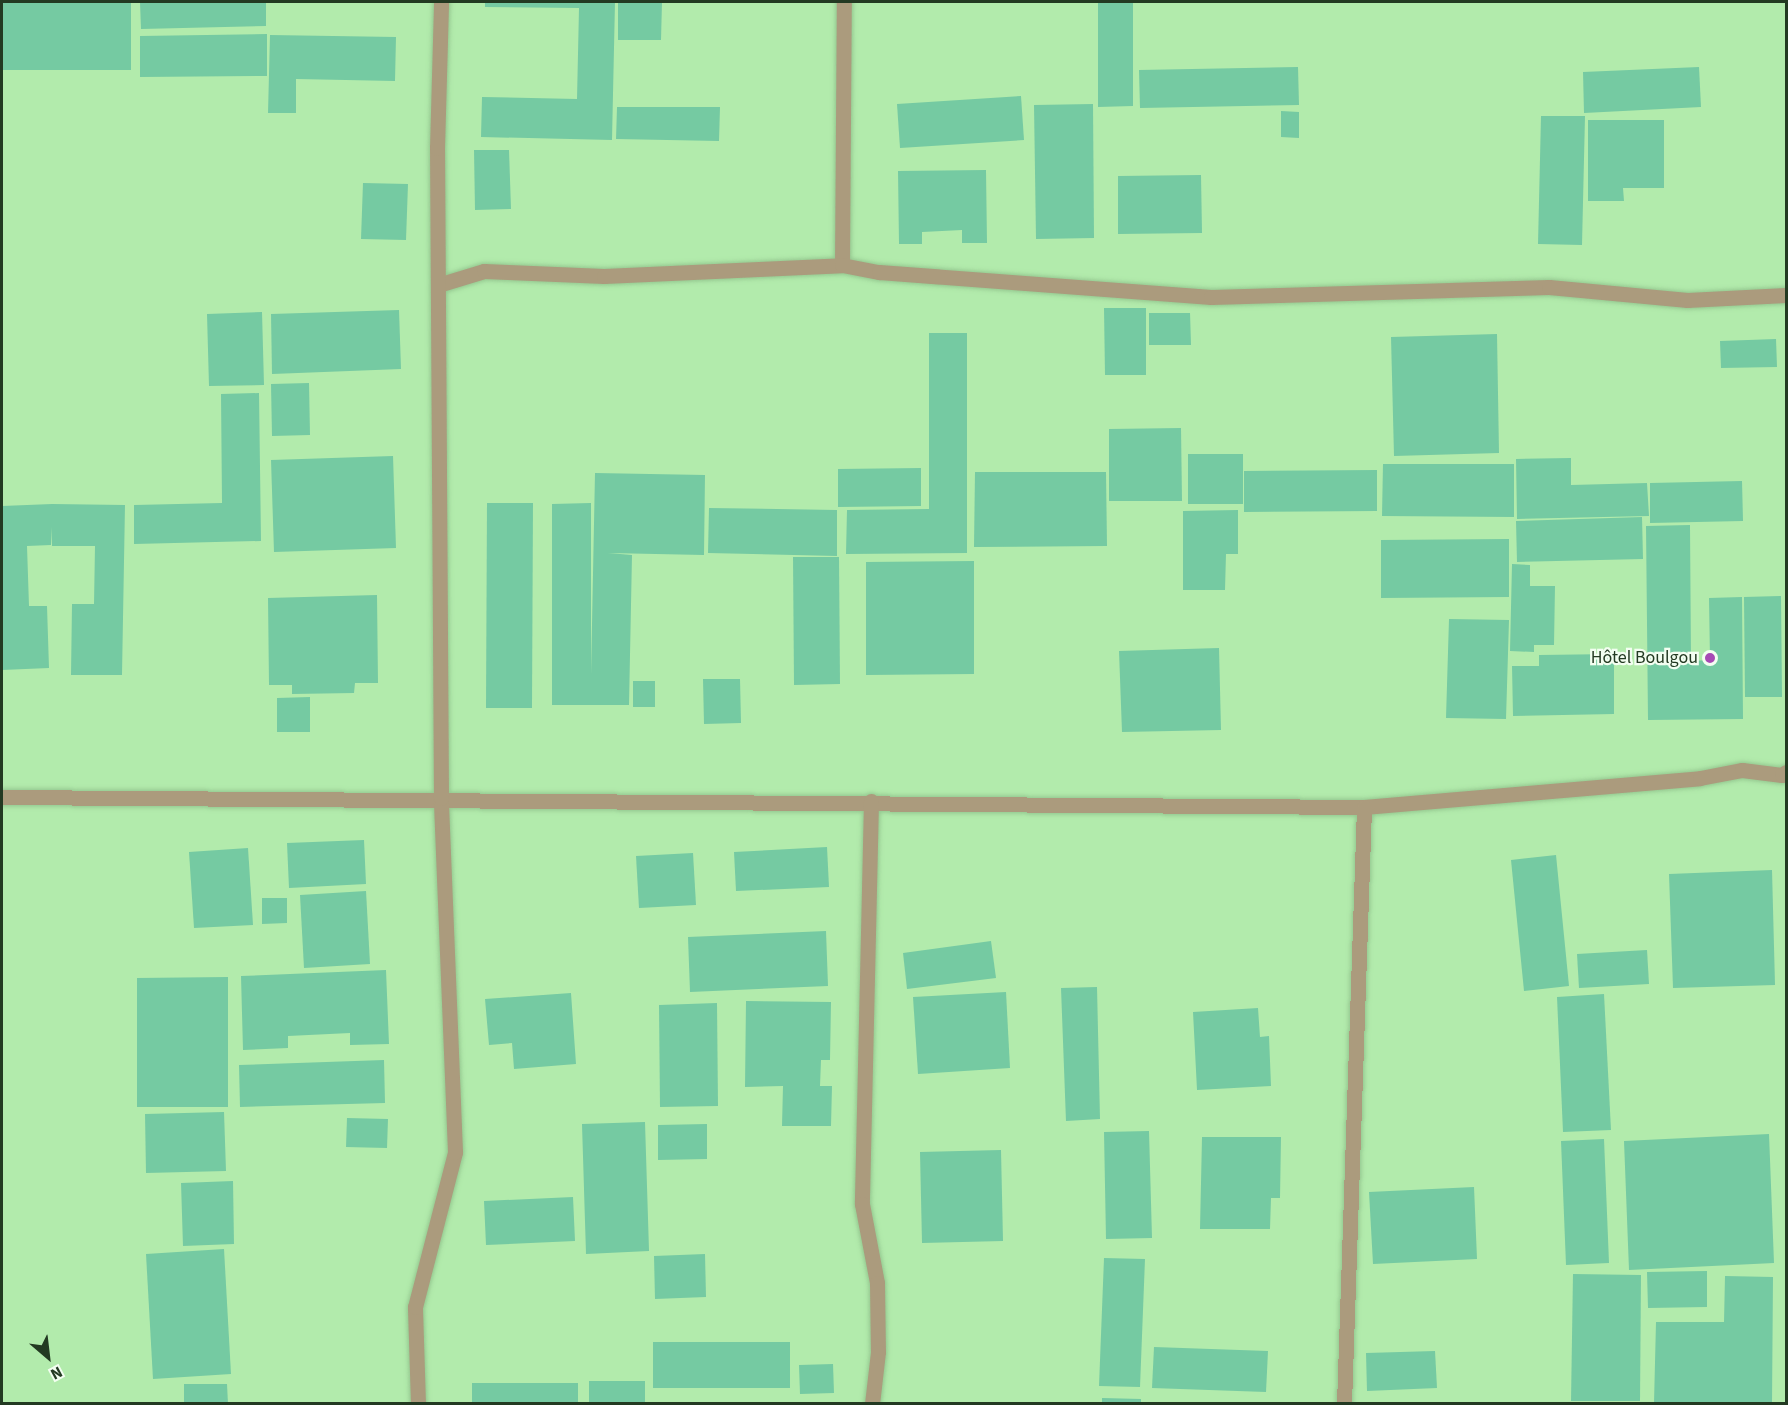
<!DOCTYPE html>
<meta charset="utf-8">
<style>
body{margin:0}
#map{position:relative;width:1788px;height:1405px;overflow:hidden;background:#b2ebac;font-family:"Source Sans 3",sans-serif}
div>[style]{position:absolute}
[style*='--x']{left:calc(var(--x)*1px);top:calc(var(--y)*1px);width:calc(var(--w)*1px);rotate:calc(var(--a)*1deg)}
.building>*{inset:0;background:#75caa2}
.roads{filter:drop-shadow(0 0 2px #95c890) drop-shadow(0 0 2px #95c890)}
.minor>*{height:15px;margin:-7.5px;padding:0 7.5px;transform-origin:7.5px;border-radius:7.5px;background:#ab9b7d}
.dots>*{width:16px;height:16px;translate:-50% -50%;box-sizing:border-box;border:3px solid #f3fef1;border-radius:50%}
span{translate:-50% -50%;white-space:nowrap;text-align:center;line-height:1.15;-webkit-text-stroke:4.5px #f3fef1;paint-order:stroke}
.poi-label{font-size:18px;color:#233a22}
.right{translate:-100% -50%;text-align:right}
.frame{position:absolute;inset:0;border:3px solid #233a22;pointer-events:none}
.north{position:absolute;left:18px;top:1327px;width:60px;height:60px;-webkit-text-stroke:4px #f3fef1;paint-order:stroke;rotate:152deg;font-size:16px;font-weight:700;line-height:24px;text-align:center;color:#233a22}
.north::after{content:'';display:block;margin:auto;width:21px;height:27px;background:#233a22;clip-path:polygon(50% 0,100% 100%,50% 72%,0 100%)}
</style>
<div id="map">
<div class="building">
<i style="clip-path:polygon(2px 2px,131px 2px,131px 70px,2px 70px)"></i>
<i style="clip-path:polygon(140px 2px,266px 2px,266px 26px,141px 29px)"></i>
<i style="clip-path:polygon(485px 2px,615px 2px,612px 140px,481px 137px,482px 97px,577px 99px,579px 8px,485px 7px)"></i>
<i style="clip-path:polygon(618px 2px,662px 2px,661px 40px,618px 40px)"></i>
<i style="clip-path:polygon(1098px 2px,1133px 2px,1133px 106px,1098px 107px)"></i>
<i style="clip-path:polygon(267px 34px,267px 76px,140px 77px,140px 36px)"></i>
<i style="clip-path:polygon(270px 35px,396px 37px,395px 81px,296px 79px,296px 113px,268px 113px)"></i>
<i style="clip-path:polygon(1298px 67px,1299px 105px,1140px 108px,1139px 70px)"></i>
<i style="clip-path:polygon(1699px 67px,1701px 107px,1584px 113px,1583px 72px)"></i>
<i style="clip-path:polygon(1021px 96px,1024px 140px,900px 148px,897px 104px)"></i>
<i style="clip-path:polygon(1093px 104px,1094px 238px,1036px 239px,1034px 105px)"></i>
<i style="clip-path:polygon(617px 107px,720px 107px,719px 141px,616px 139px)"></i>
<i style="clip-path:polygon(1281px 111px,1299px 112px,1299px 138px,1281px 137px)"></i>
<i style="clip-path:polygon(1541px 116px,1585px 116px,1582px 245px,1538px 244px)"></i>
<i style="clip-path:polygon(1588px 120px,1664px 120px,1664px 188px,1623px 188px,1624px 201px,1588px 201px)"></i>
<i style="clip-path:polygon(474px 150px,509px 150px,511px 209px,475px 210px)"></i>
<i style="clip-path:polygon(986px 170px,987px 243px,962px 243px,962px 230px,922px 232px,922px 244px,899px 244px,898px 171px)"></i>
<i style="clip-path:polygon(1201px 175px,1202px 233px,1118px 234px,1118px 176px)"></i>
<i style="clip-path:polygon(363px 183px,408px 184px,406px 240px,361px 239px)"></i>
<i style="clip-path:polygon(1104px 308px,1146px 308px,1146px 375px,1105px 375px)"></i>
<i style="clip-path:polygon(399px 310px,401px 369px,272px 374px,271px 314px)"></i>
<i style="clip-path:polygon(262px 312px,264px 385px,209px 386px,207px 314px)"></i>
<i style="clip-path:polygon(1149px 313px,1190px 313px,1191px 345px,1149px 345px)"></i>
<i style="clip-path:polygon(929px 333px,967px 333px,967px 553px,846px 554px,847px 510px,929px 509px)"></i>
<i style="clip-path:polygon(1497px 334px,1499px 453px,1394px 456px,1391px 337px)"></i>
<i style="clip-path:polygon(1776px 339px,1777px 367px,1721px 368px,1720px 341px)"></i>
<i style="clip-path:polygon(309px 383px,310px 435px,272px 436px,271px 384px)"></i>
<i style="clip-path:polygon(259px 393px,261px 541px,134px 544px,134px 505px,222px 503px,221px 394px)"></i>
<i style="clip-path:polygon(1181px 428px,1182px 501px,1109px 501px,1109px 429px)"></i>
<i style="clip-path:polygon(1188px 454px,1243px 454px,1243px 504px,1188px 504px)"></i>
<i style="clip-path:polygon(393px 456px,396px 548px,274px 552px,271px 460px)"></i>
<i style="clip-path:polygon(1571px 458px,1571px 485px,1647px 483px,1649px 516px,1517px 519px,1516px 459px)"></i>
<i style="clip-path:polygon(1383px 464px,1514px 464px,1514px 517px,1382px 516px)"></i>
<i style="clip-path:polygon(921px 468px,921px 506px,838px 507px,838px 469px)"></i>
<i style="clip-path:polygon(1377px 470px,1377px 511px,1244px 512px,1244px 471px)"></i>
<i style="clip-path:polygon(975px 472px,1106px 472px,1107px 546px,974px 547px)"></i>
<i style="clip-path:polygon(595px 473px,705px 475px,704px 555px,608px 553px,632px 555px,629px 705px,552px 705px,552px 504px,591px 503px,591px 675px)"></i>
<i style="clip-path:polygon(1742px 481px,1743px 521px,1650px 523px,1650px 483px)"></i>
<i style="clip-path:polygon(487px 503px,533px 503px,532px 708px,486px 708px)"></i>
<i style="clip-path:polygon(52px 504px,125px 505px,122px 675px,71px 675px,72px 604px,94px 604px,95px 546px,52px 546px,52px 527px,51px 545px,27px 546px,29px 606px,47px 606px,49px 668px,2px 670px,2px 506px)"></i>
<i style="clip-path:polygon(709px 508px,837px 510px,837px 556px,708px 553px)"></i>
<i style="clip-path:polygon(1238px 510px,1238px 554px,1226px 554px,1225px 590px,1183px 590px,1183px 511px)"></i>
<i style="clip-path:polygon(1642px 517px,1643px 559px,1517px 562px,1516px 521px)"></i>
<i style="clip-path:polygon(1690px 525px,1691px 661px,1710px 660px,1709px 598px,1742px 597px,1743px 719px,1648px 720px,1646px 526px)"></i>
<i style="clip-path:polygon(1509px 539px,1509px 597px,1381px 598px,1381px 540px)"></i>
<i style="clip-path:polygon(793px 557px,839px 557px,840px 684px,794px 685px)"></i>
<i style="clip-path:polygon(974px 561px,974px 674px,866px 675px,866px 562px)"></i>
<i style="clip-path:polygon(1512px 564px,1530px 565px,1530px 586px,1555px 586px,1554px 645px,1534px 645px,1534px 652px,1510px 651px)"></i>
<i style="clip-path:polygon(377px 595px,378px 683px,355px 683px,354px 693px,292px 694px,292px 685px,269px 685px,268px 598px)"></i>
<i style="clip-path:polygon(1781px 596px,1782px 697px,1745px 697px,1744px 597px)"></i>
<i style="clip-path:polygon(1449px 619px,1509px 620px,1506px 719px,1446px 718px)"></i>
<i style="clip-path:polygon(1219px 648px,1221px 730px,1122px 732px,1119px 651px)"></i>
<i style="clip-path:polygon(1614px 654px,1614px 714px,1513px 716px,1512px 666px,1539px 666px,1539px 655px)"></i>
<i style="clip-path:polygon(703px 679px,740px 679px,741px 723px,704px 724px)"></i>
<i style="clip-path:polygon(633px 681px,655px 681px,655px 707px,633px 707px)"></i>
<i style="clip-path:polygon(310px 697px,310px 732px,277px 732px,277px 698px)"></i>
<i style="clip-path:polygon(364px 840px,366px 884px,289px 888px,287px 843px)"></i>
<i style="clip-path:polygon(827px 847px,829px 887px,736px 891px,734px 852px)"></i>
<i style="clip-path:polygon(248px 848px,253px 925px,194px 928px,189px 852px)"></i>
<i style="clip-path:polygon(693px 853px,696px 905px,639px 908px,636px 856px)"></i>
<i style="clip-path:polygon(1556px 855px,1569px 986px,1524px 991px,1511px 860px)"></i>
<i style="clip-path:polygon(1772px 870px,1775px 985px,1673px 988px,1669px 874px)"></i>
<i style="clip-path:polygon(366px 891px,370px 964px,304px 968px,300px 895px)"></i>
<i style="clip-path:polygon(262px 898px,287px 898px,287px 923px,262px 924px)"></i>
<i style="clip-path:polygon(826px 931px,828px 986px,690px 992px,688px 937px)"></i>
<i style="clip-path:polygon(991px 941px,996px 978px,907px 989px,903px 953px)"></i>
<i style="clip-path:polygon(1647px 950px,1649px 984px,1579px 988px,1577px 954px)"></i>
<i style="clip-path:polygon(386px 970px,389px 1044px,350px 1045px,350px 1033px,288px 1036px,288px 1048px,243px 1050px,241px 976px)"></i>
<i style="clip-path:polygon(228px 977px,228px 1107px,137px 1107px,137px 978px)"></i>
<i style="clip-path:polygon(1097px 987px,1100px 1119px,1066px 1121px,1061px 988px)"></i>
<i style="clip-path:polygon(1006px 992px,1010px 1068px,918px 1074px,913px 997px)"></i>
<i style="clip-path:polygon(571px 993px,576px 1064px,514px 1069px,512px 1043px,489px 1045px,485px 999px)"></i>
<i style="clip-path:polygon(1604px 994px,1611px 1130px,1563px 1132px,1557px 997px)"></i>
<i style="clip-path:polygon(746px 1001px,831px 1002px,830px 1060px,821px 1060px,820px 1086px,832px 1086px,831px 1126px,782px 1126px,783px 1086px,745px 1087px)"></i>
<i style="clip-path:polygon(717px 1003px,718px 1106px,660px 1107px,659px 1005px)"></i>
<i style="clip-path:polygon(1258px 1008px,1260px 1037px,1269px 1036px,1271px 1086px,1197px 1090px,1193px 1012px)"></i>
<i style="clip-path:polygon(384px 1060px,385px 1103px,240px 1107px,239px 1065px)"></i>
<i style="clip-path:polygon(224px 1112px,226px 1171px,146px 1173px,145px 1114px)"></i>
<i style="clip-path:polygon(347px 1118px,388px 1119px,387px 1148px,346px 1147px)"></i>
<i style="clip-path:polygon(645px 1122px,649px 1251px,586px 1254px,582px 1124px)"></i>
<i style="clip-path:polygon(707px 1124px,707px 1159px,658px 1160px,658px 1125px)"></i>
<i style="clip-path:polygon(1149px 1131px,1152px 1238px,1106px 1239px,1104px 1132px)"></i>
<i style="clip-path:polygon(1769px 1134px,1774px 1263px,1629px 1270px,1624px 1141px)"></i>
<i style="clip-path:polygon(1202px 1137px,1281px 1137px,1280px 1198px,1271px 1198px,1270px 1229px,1200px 1229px)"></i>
<i style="clip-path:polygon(1604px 1139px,1609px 1263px,1566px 1265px,1561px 1141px)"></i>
<i style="clip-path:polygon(1001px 1150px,1003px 1241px,922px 1243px,920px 1152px)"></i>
<i style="clip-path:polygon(233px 1181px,234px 1244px,183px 1246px,181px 1183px)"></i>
<i style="clip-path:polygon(1474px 1187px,1477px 1259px,1373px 1264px,1369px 1192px)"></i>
<i style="clip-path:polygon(573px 1197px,575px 1241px,486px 1245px,484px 1201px)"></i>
<i style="clip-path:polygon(224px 1249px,231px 1374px,153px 1379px,146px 1254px)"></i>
<i style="clip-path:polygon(705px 1254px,706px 1297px,655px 1299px,654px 1256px)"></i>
<i style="clip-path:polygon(1104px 1258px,1145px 1259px,1140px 1387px,1099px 1386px)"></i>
<i style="clip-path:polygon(1707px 1271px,1707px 1307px,1648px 1308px,1647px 1272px)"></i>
<i style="clip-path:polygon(1573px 1274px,1641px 1275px,1640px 1401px,1571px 1401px)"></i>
<i style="clip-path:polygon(1725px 1276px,1773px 1277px,1772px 1404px,1654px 1403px,1656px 1322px,1724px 1322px)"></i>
<i style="clip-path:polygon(653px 1342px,790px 1342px,790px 1388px,653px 1388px)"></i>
<i style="clip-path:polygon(1154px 1347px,1268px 1351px,1266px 1392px,1152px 1388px)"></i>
<i style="clip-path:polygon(1435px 1351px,1437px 1388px,1367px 1391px,1366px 1353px)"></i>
<i style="clip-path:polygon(833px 1364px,834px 1393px,800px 1394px,799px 1365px)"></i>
<i style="clip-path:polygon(589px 1381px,645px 1381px,645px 1404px,589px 1404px)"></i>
<i style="clip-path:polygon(472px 1383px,578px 1383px,578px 1404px,472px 1404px)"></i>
<i style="clip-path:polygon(184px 1384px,227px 1384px,228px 1404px,184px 1404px)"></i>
<i style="clip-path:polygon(1102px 1398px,1141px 1399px,1141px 1404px,1102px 1404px)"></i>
</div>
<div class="roads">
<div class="minor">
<i style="--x:842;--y:265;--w:263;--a:-89.6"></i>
<i style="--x:438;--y:285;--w:48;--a:-16.9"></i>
<i style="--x:484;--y:271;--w:120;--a:2.4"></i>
<i style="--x:604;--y:276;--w:238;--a:-2.6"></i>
<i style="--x:842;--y:265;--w:38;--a:11"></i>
<i style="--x:879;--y:272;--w:333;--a:4.3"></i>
<i style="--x:1211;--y:297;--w:338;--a:-1.7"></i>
<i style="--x:1549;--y:287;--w:139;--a:5.4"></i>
<i style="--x:1687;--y:300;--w:99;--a:-2.9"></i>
<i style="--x:2;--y:797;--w:1362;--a:0.42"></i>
<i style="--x:1364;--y:807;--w:337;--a:-4.9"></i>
<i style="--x:1700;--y:778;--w:43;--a:-10.8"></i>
<i style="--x:1742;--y:770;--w:40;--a:7.1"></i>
<i style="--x:1782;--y:775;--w:5;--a:-37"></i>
<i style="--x:871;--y:801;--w:403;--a:91.3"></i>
<i style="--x:862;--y:1204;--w:80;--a:79.2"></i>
<i style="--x:877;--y:1283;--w:69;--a:89.2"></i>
<i style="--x:878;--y:1352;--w:52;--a:96.6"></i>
<i style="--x:418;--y:1404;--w:97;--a:-91.8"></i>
<i style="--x:415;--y:1307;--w:160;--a:-75.5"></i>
<i style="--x:455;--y:1152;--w:354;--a:-92.3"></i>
<i style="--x:441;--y:798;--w:650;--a:-90.35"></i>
<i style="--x:437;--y:148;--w:146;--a:-88.4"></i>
<i style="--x:1344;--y:1404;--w:597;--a:-88.08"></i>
</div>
</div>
<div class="dots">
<i style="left:1710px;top:658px;background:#a74ab4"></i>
</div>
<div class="poi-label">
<span class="right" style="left:1698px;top:658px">Hôtel Boulgou</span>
</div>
<div class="frame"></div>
<div class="north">N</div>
</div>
